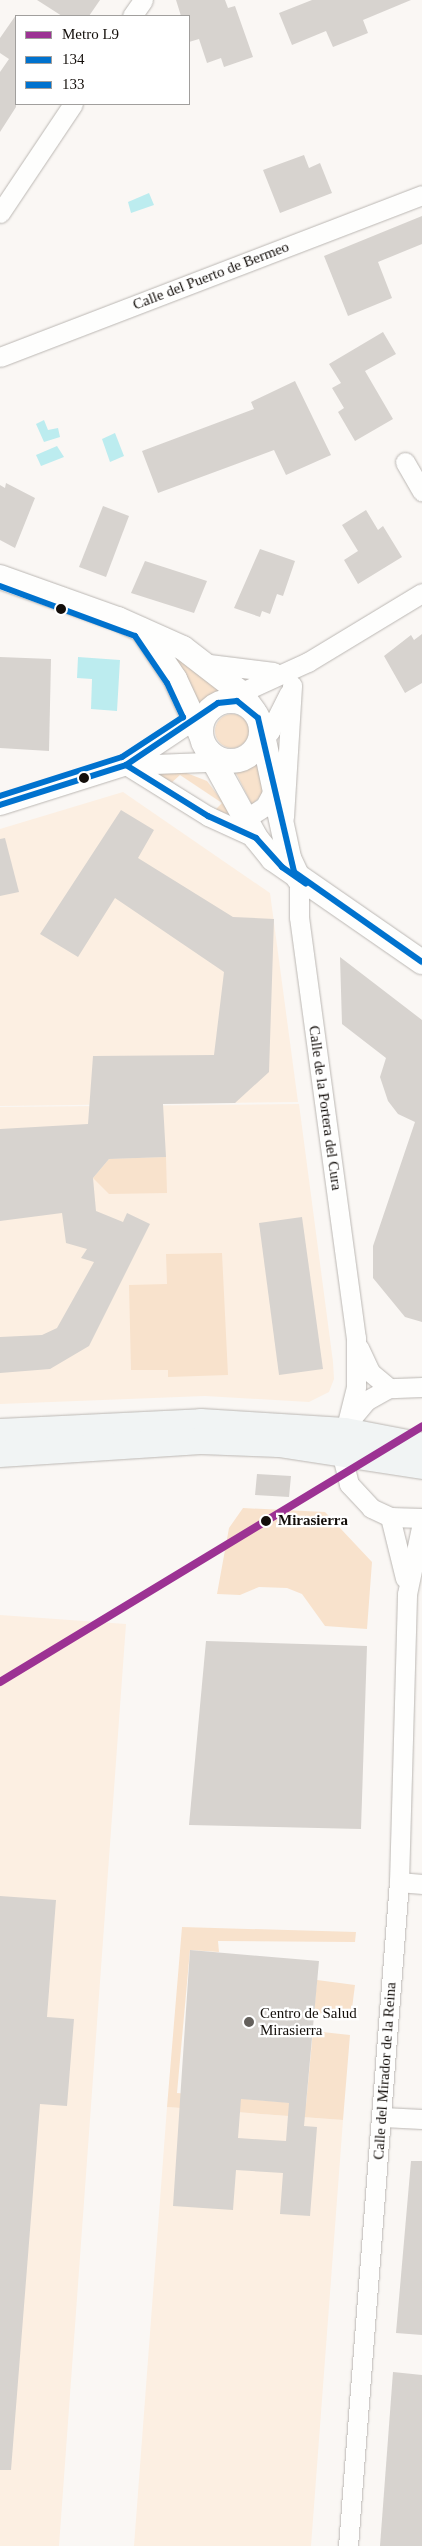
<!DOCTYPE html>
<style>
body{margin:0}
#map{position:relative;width:422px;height:2546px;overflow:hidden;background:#faf7f4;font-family:"Times New Roman",serif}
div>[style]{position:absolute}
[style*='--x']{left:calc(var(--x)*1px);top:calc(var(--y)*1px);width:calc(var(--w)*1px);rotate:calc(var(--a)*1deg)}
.built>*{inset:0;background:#fcefe2}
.green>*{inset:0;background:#f8e2cc}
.round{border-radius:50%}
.water>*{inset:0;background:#bcecef}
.building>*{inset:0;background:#d7d3cf}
.roads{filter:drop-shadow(0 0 1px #bbb7b3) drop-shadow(0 0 1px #bbb7b3)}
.minor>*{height:19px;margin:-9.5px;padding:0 9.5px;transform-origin:9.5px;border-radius:9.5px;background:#fefefd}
.tertiary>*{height:24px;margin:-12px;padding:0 12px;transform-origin:12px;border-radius:12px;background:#fefefd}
.tertiary>.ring{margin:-12px;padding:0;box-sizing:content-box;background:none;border:24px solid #fefefd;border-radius:50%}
.secondary>*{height:26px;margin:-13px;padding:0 13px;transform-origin:13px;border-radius:13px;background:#f1f4f4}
.bus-1>*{height:6px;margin:-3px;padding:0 3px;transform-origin:3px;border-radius:3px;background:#0072ce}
.bus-2>*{height:6px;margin:-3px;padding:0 3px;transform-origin:3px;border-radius:3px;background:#0072ce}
.metro-1>*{height:8px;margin:-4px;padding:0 4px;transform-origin:4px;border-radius:4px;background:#9c3293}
.dots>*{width:14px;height:14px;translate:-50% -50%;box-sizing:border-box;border:2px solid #fff;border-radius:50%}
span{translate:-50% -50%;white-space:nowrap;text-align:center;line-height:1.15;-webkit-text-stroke:4.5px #fff;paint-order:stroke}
.street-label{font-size:15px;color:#130e0a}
.stop-label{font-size:15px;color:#130e0a;font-weight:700}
.left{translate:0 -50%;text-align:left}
.poi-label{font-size:15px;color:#130e0a}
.legend{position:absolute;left:15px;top:15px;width:175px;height:90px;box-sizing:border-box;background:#fff;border:1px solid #a19f9d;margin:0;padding:6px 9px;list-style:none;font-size:15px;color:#130e0a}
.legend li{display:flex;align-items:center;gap:10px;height:25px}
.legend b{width:25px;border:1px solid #a19f9d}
</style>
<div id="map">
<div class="built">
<i style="clip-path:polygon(123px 792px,270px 893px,298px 1102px,0 1106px,0 829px)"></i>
<i style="clip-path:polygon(299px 1104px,333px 1362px,334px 1379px,329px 1392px,309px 1402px,205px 1396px,0 1404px,0 1107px)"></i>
<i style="clip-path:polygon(0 1615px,126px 1624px,59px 2546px,0 2546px)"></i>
<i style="clip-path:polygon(167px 2107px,343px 2120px,311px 2546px,134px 2546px)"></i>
</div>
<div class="green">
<i style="clip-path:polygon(180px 657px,220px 690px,198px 703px,175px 661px)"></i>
<i class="round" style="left:215px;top:714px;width:34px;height:34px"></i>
<i style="clip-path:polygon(258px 763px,265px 791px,252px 805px,236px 773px)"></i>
<i style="clip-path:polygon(184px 772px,207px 781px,232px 814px,213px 812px,222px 803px,180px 775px,169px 785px,156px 773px)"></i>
<i style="clip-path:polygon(166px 1157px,167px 1193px,109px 1194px,93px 1178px,109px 1159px)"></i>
<i style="clip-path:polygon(222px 1253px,228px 1375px,168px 1377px,168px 1370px,131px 1370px,129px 1285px,167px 1284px,166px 1254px)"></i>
<i style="clip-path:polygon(243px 1508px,325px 1512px,372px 1562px,367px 1629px,325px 1626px,302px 1594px,287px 1588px,259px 1587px,240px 1595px,217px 1594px,229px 1528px)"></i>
<i style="clip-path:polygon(182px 1927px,356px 1932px,355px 1942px,218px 1941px,219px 1952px,190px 1950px,177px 2093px,306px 2104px,313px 2031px,350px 2035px,343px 2120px,167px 2107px)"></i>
<i style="clip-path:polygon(317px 1980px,355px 1985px,351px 2016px,314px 2013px)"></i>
</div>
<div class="water">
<i style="clip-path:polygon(149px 193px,154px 205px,131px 213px,128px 202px)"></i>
<i style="clip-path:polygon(44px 420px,48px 430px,58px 428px,60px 437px,44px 442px,36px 424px)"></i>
<i style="clip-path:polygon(115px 433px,124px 456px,110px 462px,102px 439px)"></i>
<i style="clip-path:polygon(57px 446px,64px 457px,41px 466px,36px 455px)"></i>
<i style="clip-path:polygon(78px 657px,120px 660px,117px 711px,91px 709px,92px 679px,77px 678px)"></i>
</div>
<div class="building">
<i style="clip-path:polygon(37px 0,100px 0,89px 16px,62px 16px)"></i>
<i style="clip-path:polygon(176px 0,225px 0,228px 8px,235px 6px,253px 57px,224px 67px,221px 58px,207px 63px,199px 39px,189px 42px,189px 16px,181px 16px)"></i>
<i style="clip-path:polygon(312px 0,411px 0,363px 20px,368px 33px,333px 47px,326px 31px,292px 45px,279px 13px)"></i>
<i style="clip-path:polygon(16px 15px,16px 107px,0 132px,0 72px,9px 59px,0 53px,0 38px)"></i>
<i style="clip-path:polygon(304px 155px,309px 168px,320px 163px,332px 193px,280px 213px,263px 170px)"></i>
<i style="clip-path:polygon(422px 216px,422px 244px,378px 262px,392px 298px,348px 316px,324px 256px)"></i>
<i style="clip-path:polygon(383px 332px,396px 354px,365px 371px,393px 419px,355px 441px,338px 412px,344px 408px,332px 388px,341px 383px,329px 364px)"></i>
<i style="clip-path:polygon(295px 381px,331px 455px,286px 475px,274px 450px,158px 493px,142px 451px,254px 409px,251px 402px)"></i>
<i style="clip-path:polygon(6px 483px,35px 498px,15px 548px,0 540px,0 485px,5px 488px)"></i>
<i style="clip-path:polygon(103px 506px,129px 516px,106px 577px,79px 567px)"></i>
<i style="clip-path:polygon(366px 510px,378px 530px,383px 526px,402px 557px,358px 584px,344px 560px,358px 551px,342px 525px)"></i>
<i style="clip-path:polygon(260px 549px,295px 561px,283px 596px,277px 594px,270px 614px,262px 611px,260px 617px,234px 608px)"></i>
<i style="clip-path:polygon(145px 561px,207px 581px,194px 613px,131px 593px)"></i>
<i style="clip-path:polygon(422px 634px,422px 683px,405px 693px,384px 656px,411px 635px,414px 640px)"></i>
<i style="clip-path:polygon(0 657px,51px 659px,49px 751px,0 748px)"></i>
<i style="clip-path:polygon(121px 810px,154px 830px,138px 858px,233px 917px,274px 919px,269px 1072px,235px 1103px,163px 1104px,166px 1157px,109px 1159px,93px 1178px,96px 1211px,123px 1222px,127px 1213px,150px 1224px,89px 1346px,50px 1369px,0 1373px,0 1337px,42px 1335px,57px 1328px,94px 1262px,81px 1258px,87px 1249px,66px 1243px,62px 1213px,0 1221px,0 1129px,88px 1124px,93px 1056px,214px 1055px,224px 972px,115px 898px,78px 957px,40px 934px)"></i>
<i style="clip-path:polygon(5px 838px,19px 892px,0 896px,0 839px)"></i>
<i style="clip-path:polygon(340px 957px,422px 1020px,422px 1322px,405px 1317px,373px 1278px,373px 1246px,415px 1122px,398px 1114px,388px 1101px,380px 1077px,386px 1058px,342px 1024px)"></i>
<i style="clip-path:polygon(302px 1217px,323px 1369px,279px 1375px,259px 1223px)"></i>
<i style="clip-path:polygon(257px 1474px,291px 1476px,289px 1497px,255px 1495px)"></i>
<i style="clip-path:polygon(206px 1641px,367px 1646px,361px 1829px,189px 1825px)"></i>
<i style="clip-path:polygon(0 1896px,56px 1900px,47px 2017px,74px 2019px,67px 2106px,40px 2104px,11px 2470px,0 2470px)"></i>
<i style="clip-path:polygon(evenodd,190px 1950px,319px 1961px,304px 2126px,317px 2127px,310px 2216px,280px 2214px,283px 2173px,236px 2170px,233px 2210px,173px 2206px,190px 1950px,241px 2099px,289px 2103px,286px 2141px,238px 2138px,241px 2099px)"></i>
<i style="clip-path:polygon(411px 2161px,422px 2161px,422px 2335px,396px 2333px)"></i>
<i style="clip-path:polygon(393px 2372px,422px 2375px,422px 2546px,380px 2546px)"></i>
</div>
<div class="roads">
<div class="minor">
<i style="--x:132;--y:16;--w:19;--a:-55"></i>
<i style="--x:0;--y:213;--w:131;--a:-56.2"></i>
<i style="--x:0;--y:357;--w:452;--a:-21"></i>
<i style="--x:405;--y:462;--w:34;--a:60"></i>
<i style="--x:209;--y:664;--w:65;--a:7"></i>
<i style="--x:218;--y:703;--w:99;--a:-24.5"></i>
<i style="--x:308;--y:662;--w:133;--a:-31.2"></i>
<i style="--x:252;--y:752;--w:28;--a:-49"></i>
<i style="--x:270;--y:731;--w:42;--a:-63.4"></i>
<i style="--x:126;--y:765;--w:97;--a:31.9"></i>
<i style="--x:208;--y:816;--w:53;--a:24.6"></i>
<i style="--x:128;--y:765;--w:104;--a:-2.2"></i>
<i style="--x:0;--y:805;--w:132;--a:-17.6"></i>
<i style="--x:126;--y:765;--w:101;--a:-33.7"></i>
<i style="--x:284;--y:817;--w:132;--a:-86.5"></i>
<i style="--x:236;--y:825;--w:35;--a:-33"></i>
<i style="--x:265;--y:806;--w:21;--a:-62"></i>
<i style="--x:299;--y:879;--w:38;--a:90"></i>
<i style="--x:299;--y:917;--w:425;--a:82.3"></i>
<i style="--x:356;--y:1338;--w:49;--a:90"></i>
<i style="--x:356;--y:1387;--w:45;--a:104"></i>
<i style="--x:359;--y:1348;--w:26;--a:65"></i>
<i style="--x:370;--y:1372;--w:25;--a:40"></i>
<i style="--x:422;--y:1387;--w:33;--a:178"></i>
<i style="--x:389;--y:1388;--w:25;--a:151"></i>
<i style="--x:367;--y:1400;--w:26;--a:130"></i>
<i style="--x:350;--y:1420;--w:33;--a:106"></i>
<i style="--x:341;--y:1452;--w:33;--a:76"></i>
<i style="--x:349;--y:1484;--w:33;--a:47"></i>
<i style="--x:371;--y:1508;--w:21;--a:25"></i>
<i style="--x:390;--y:1517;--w:32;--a:2"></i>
<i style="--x:390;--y:1517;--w:63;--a:76.2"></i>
<i style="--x:399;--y:1882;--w:23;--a:5"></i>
<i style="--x:383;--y:2117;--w:39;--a:3"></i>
<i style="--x:348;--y:2546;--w:666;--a:-85.61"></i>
<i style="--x:399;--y:1882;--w:288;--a:-88.4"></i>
<i style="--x:407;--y:1594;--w:73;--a:-78.1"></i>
</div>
<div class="tertiary">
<i style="--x:0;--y:577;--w:125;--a:19.6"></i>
<i style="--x:118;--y:619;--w:71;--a:24"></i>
<i style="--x:183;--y:648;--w:72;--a:37.7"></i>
<i style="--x:240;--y:692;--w:24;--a:54"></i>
<i style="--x:142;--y:630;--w:59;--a:56"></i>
<i style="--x:175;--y:679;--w:62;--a:65.1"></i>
<i class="ring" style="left:201px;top:701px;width:36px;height:36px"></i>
<i style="--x:261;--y:726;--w:135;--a:78"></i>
<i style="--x:289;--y:858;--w:23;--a:65"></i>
<i style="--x:208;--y:751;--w:99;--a:61.1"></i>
<i style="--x:256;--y:838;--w:27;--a:51"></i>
<i style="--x:273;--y:859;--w:181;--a:34.7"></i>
</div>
<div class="secondary">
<i style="--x:0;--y:1432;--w:201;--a:-2.8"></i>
<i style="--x:201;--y:1422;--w:144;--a:3.6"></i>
<i style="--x:345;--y:1431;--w:78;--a:11"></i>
<i style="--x:0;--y:1454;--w:201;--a:-3.7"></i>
<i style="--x:201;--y:1441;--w:78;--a:2.2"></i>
<i style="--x:279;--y:1444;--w:145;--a:8.7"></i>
</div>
</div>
<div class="bus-1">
<i style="--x:126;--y:765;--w:97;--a:31.9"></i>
<i style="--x:208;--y:816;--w:53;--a:24.6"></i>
<i style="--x:256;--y:838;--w:39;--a:48"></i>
<i style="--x:282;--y:867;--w:29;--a:35"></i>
<i style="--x:0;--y:805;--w:132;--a:-17.6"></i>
<i style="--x:126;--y:765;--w:111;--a:-34"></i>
<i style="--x:218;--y:703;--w:19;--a:-6"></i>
<i style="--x:237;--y:701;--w:27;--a:39"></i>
<i style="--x:258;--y:718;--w:158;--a:76.8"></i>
<i style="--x:294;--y:872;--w:156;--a:35.1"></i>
</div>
<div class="bus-2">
<i style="--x:0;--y:586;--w:144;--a:20.3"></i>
<i style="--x:135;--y:636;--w:57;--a:55.8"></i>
<i style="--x:167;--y:683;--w:38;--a:65"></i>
<i style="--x:183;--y:717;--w:73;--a:146.7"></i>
<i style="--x:122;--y:757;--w:128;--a:162.3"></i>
</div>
<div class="metro-1">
<i style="--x:0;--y:1682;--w:494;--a:-31.2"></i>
</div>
<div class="dots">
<i style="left:61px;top:609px;background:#130e0a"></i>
<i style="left:84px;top:778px;background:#130e0a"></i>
<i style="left:266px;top:1521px;background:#130e0a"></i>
<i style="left:249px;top:2022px;background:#64605c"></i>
</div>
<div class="street-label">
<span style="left:211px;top:276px;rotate:-21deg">Calle del Puerto de Bermeo</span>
<span style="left:325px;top:1108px;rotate:82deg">Calle de la Portera del Cura</span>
<span style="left:385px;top:2071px;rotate:-86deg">Calle del Mirador de la Reina</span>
</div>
<div class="stop-label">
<span class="left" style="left:278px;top:1521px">Mirasierra</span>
</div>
<div class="poi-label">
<span class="left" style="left:260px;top:2022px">Centro de Salud<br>Mirasierra</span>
</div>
<ul class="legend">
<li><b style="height:6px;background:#9c3293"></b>Metro L9</li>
<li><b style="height:6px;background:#0072ce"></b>134</li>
<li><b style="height:6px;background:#0072ce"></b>133</li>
</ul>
</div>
